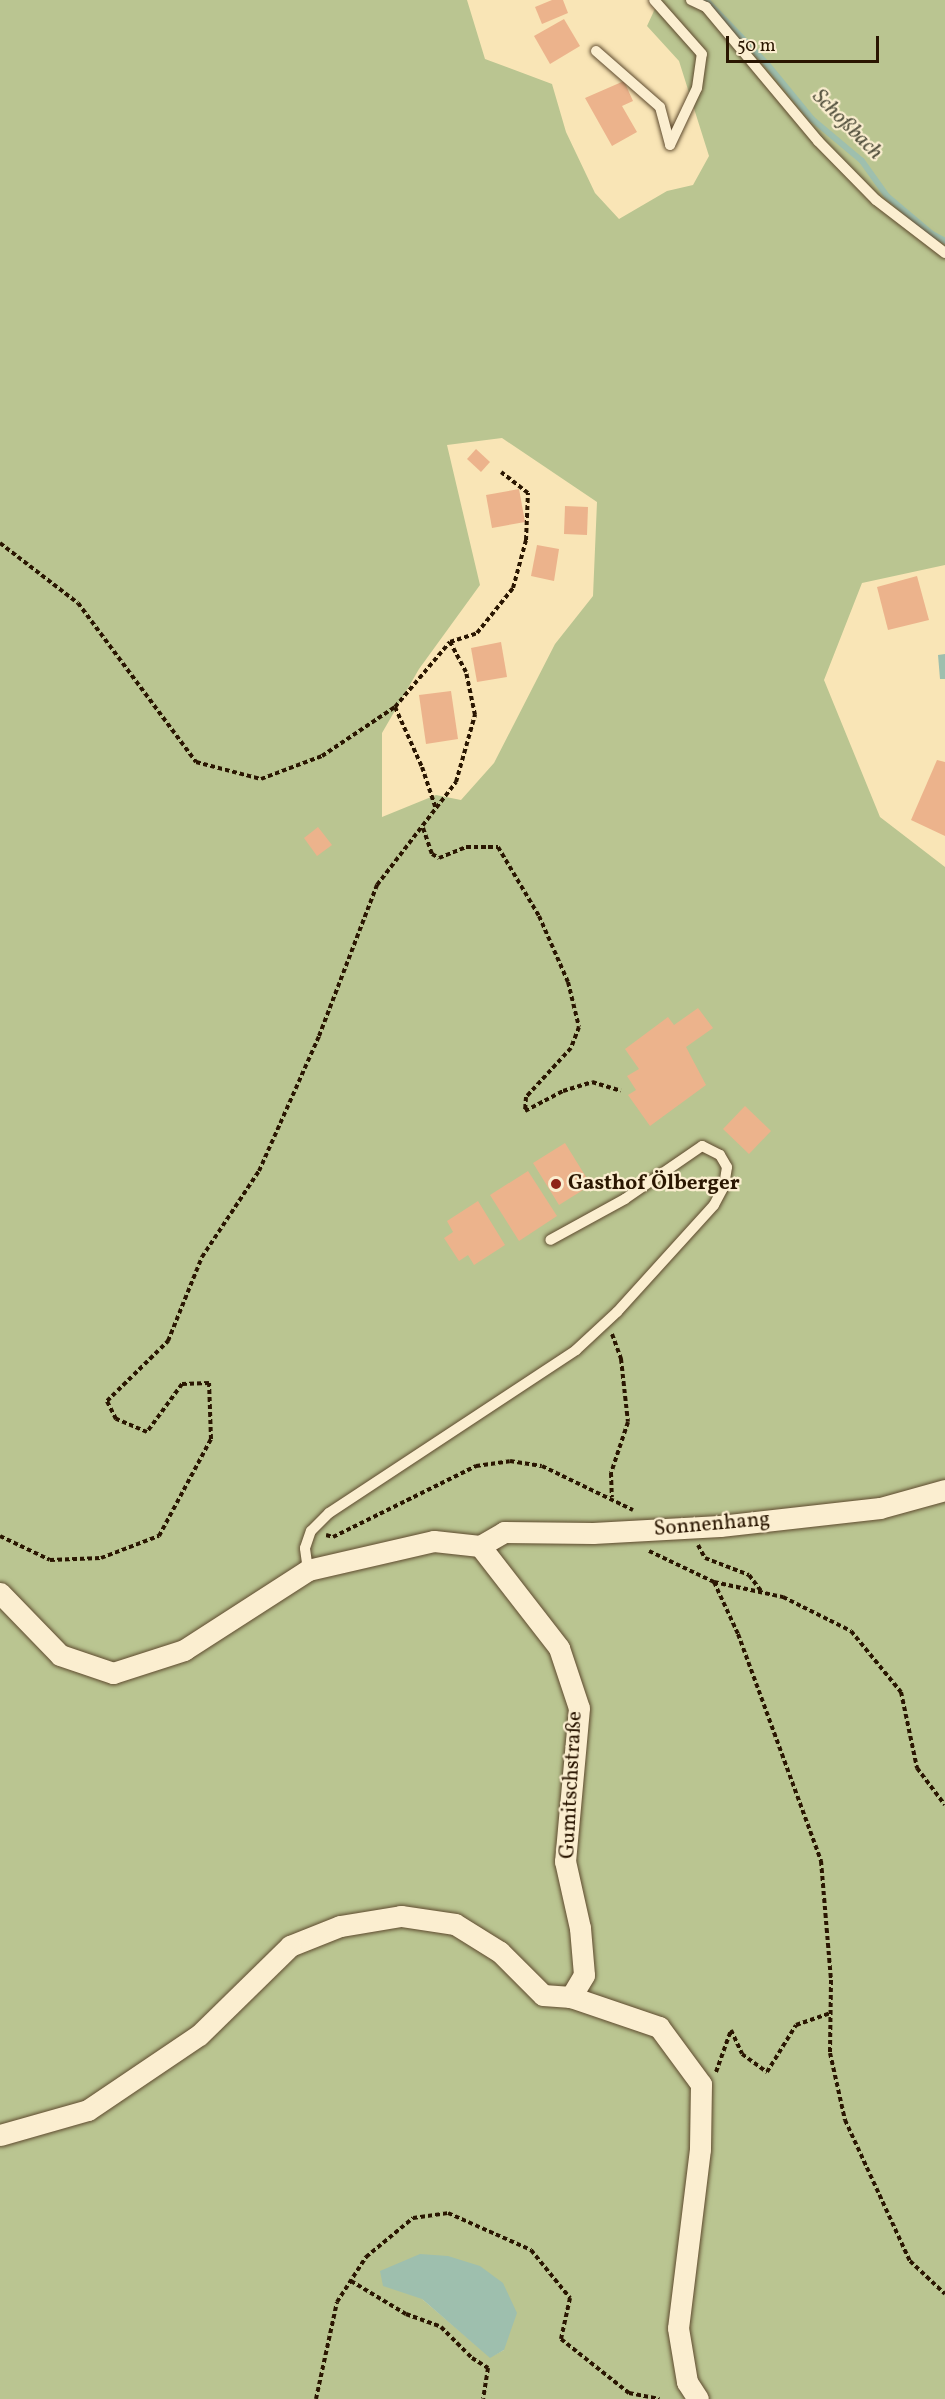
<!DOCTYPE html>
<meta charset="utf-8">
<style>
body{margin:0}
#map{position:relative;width:945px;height:2399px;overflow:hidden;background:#f9e5b6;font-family:Vollkorn,serif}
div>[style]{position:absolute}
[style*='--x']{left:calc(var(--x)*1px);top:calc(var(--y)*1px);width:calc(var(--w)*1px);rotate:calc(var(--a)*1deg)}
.green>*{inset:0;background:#bac591}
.water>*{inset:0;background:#9ebfae}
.stream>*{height:6px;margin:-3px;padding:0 3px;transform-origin:3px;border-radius:3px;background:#9ebfae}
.building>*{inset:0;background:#ecb38c}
.path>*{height:4px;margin-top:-2px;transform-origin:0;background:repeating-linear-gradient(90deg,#2a1601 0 4.5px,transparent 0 7.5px)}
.roads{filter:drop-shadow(0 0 2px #5e4a2e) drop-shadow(0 0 2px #5e4a2e)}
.lane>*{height:10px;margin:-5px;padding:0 5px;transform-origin:5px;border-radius:5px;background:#fbeed0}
.street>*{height:21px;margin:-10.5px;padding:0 10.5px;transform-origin:10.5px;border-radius:10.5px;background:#fbeed0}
.dots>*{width:16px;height:16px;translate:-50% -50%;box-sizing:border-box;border:3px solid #fbeed0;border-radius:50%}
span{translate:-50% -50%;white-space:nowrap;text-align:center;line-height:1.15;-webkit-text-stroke:4.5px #fbeed0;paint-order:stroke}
.poi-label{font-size:21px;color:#2a1601;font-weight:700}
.left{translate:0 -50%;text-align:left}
.street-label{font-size:21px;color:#2a1601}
.water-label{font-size:22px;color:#53513e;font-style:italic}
.scale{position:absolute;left:726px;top:36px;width:153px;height:27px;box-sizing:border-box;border:3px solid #2a1601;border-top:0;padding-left:8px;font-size:18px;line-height:21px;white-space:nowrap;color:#2a1601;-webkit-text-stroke:4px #fbeed0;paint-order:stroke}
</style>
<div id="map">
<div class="green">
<i style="clip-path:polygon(evenodd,0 0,467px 0,485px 59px,552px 84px,566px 132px,595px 193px,619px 219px,667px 191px,693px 185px,709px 156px,679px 61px,647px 26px,659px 0,945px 0,945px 565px,862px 583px,824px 680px,880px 817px,945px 867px,945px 2399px,0 2399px,0 0,502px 438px,597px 502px,593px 596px,555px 644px,494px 763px,461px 800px,436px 795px,382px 817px,382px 733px,419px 669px,480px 585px,447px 445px,502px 438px,0 0,422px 2299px,504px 2350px,490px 2357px,422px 2299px)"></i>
</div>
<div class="water">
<i style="clip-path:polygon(945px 654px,945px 679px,940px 679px,938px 655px)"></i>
<i style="clip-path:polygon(420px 2254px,448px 2256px,480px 2266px,503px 2283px,517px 2313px,504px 2350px,490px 2358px,422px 2299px,383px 2286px,380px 2271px)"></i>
</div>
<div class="stream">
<i style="--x:706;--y:0;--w:88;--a:46.4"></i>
<i style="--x:767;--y:64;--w:71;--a:50.7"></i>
<i style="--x:812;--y:119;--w:65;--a:40"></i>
<i style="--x:862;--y:161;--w:43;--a:54.5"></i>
<i style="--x:887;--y:196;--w:59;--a:40.2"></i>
<i style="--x:932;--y:234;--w:15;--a:28"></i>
</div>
<div class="building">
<i style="clip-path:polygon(552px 0,563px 0,568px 13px,542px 24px,535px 7px)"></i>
<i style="clip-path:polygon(564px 19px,580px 46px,550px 64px,534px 36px)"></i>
<i style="clip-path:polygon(624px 81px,633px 101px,622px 106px,637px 132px,612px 146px,585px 98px)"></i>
<i style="clip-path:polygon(476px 449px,490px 462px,481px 472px,467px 459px)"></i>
<i style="clip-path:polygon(519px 489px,525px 522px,492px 528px,486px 495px)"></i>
<i style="clip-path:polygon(565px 506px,588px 507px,587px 535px,564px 534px)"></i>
<i style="clip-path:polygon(537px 545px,559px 549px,554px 581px,531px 576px)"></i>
<i style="clip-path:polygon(917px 576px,929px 620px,888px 630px,877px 587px)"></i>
<i style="clip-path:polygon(501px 642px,507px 677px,477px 682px,471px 648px)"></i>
<i style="clip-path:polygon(451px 691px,458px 739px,426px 744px,419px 695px)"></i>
<i style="clip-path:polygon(937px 760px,945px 762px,945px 836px,911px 820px)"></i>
<i style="clip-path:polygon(318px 827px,332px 845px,317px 856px,304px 838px)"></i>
<i style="clip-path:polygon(698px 1008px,713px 1028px,686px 1047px,706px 1085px,650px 1126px,628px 1095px,636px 1090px,627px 1076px,639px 1069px,625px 1049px,668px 1017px,674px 1025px)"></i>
<i style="clip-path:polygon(745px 1106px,771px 1131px,749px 1154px,723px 1129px)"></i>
<i style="clip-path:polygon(565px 1143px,591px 1185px,559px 1205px,533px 1163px)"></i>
<i style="clip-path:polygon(528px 1171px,557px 1216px,519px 1241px,490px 1195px)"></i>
<i style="clip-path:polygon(478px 1201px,505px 1245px,474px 1265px,468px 1255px,459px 1261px,444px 1238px,453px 1232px,447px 1221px)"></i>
</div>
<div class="path">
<i style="--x:0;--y:543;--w:98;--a:37.6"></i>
<i style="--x:78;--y:603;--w:198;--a:53.4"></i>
<i style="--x:196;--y:762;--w:67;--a:14.7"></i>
<i style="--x:261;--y:779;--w:65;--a:-20.7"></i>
<i style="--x:322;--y:756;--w:88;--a:-33.9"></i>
<i style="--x:395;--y:707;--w:85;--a:-49.8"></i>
<i style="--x:450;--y:642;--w:28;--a:-18"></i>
<i style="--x:477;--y:633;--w:58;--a:-51.3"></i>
<i style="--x:513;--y:588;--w:50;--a:-74.8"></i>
<i style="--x:526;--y:540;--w:47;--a:-87.6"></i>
<i style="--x:528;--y:493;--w:34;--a:-142"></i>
<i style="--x:395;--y:707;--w:66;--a:65.8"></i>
<i style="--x:422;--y:767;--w:44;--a:71.6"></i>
<i style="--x:423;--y:828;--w:28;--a:71"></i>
<i style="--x:432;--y:854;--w:8;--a:30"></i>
<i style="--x:439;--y:858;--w:29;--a:-22"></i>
<i style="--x:466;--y:847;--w:32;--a:0"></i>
<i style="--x:498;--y:847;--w:80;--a:59.3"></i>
<i style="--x:539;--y:916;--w:72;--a:66.3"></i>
<i style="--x:568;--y:982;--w:46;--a:76.3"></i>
<i style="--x:579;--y:1027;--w:22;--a:111"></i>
<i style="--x:571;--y:1048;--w:67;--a:132.6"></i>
<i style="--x:526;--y:1097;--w:14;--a:94"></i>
<i style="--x:525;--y:1111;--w:43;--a:-27.8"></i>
<i style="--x:563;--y:1091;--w:30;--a:-17"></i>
<i style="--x:592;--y:1082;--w:30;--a:17"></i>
<i style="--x:612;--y:1334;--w:27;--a:70"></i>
<i style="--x:621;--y:1359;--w:63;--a:83.7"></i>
<i style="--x:628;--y:1422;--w:54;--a:108.4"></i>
<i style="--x:611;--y:1473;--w:24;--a:88"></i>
<i style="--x:326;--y:1535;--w:7;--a:16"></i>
<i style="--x:333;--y:1537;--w:160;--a:-26.4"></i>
<i style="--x:476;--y:1466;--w:34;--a:-8"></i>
<i style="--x:510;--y:1461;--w:32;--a:9"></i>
<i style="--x:542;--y:1466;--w:101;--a:25.8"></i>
<i style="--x:0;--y:1536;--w:55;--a:25.6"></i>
<i style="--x:50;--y:1560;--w:51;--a:-2.2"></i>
<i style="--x:101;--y:1558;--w:62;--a:-20.8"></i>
<i style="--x:159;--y:1536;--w:110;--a:-61.8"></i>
<i style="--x:211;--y:1439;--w:56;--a:-92"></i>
<i style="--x:209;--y:1383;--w:27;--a:178"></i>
<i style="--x:182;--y:1384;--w:59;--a:126.1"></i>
<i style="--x:147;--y:1432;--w:34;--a:-157"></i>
<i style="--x:116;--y:1419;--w:20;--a:-117"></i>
<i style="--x:107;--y:1401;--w:86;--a:-44.5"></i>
<i style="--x:168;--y:1341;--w:91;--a:-68"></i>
<i style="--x:202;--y:1257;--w:103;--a:-56.5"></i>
<i style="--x:259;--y:1171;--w:148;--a:-66"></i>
<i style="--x:319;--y:1036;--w:162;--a:-69"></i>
<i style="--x:377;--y:885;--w:130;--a:-52.5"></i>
<i style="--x:456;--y:782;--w:70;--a:-74.2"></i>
<i style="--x:475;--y:715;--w:44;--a:-101.8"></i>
<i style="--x:466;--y:672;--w:34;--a:-118"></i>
<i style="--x:698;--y:1545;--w:15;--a:62"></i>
<i style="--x:705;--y:1558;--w:47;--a:21.1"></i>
<i style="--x:749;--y:1575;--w:21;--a:53"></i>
<i style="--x:649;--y:1551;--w:72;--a:25.5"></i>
<i style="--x:714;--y:1582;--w:71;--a:12.3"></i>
<i style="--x:783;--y:1597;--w:76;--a:26.6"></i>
<i style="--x:851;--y:1631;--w:79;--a:50.7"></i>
<i style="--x:901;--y:1692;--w:78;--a:78.1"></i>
<i style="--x:917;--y:1768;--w:46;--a:52.9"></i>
<i style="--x:714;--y:1582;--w:57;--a:65.2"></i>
<i style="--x:738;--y:1634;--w:242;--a:69.9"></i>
<i style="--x:821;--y:1861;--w:119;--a:85.2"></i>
<i style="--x:831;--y:1980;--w:73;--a:90.8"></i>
<i style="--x:830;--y:2053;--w:69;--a:77.4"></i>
<i style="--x:845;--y:2120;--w:155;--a:65.3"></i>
<i style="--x:910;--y:2261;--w:48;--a:43.3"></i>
<i style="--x:716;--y:2072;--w:45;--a:-70.3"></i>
<i style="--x:731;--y:2030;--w:26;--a:65"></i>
<i style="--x:742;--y:2054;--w:31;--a:36"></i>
<i style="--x:767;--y:2072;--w:55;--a:-58.3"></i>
<i style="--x:796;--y:2025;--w:37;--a:-19"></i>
<i style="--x:351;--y:2281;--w:64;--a:31"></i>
<i style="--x:406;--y:2314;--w:37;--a:20"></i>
<i style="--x:441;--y:2327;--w:44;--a:45"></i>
<i style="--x:472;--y:2358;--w:19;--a:32"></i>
<i style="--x:488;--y:2368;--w:31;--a:99"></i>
<i style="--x:316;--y:2399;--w:99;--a:-77.8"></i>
<i style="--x:337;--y:2302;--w:54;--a:-57.2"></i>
<i style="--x:366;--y:2257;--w:61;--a:-39.7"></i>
<i style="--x:413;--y:2218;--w:35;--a:-8"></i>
<i style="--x:448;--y:2213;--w:91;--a:24"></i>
<i style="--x:531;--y:2250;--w:62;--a:50.9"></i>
<i style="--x:570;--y:2298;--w:42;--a:102.4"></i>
<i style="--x:561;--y:2339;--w:87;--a:38.5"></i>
<i style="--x:629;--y:2393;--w:31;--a:11"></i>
</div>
<div class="roads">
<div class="lane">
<i style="--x:691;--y:0;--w:17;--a:25"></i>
<i style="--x:706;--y:7;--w:175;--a:50.1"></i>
<i style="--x:818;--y:141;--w:83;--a:45.5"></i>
<i style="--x:876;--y:200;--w:87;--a:37.5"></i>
<i style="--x:596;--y:51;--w:85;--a:41.2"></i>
<i style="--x:660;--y:107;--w:39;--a:75"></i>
<i style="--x:670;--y:145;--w:63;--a:-64.7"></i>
<i style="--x:697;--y:88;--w:34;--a:-82"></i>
<i style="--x:702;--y:54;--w:72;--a:-131.6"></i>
<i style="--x:308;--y:1570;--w:22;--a:-98"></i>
<i style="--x:305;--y:1548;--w:18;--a:-71"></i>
<i style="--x:311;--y:1531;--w:25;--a:-45"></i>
<i style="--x:329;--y:1513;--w:296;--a:-33.4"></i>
<i style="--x:576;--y:1350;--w:56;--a:-42.8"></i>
<i style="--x:617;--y:1312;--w:144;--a:-47.8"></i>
<i style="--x:714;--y:1205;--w:21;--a:-62"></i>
<i style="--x:724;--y:1186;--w:19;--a:-81"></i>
<i style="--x:727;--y:1167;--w:14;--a:-120"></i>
<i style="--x:720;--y:1155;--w:20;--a:-153"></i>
<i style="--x:702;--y:1146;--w:93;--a:145.5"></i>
<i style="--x:625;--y:1199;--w:85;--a:151.3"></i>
</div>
<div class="street">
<i style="--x:480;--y:1546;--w:28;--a:-30"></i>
<i style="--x:504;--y:1532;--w:89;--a:0.6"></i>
<i style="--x:593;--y:1533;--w:127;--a:-3.2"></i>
<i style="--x:720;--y:1526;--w:161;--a:-6.4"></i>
<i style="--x:880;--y:1508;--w:67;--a:-15.5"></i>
<i style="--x:0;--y:1593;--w:86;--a:45.9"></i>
<i style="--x:60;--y:1655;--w:56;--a:18.8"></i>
<i style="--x:113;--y:1673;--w:75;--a:-17.9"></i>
<i style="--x:184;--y:1650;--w:148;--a:-32.8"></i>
<i style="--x:308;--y:1570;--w:129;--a:-13"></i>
<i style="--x:434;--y:1541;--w:46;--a:6.2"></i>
<i style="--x:480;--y:1546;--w:129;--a:52.2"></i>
<i style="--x:559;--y:1648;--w:63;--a:71.6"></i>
<i style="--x:579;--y:1708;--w:154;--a:95.2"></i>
<i style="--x:565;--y:1861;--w:69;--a:77.4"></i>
<i style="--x:580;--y:1928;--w:47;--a:85.1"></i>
<i style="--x:584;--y:1975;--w:26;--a:121"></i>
<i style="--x:571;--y:1997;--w:28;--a:-176"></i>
<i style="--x:543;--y:1995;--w:61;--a:-135"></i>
<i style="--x:500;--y:1952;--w:53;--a:-148.1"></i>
<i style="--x:455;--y:1924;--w:55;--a:-171.6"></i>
<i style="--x:401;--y:1916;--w:62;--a:170.7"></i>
<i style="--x:340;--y:1926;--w:54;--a:158.2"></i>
<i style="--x:290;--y:1946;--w:127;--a:135.6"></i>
<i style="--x:199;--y:2035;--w:134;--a:146"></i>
<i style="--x:88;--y:2110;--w:91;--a:164.1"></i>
<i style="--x:571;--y:1997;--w:93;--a:18.8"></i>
<i style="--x:659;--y:2027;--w:71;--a:53.6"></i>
<i style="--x:701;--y:2084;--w:65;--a:90.9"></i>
<i style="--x:700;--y:2149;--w:180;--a:97"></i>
<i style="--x:678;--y:2328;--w:55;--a:80.5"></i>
<i style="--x:687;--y:2382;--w:20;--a:57"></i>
</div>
</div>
<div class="dots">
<i style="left:556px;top:1184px;background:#8f2418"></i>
</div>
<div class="poi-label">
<span class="left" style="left:568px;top:1184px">Gasthof Ölberger</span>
</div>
<div class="street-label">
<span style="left:712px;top:1525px;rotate:-5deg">Sonnenhang</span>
<span style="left:572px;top:1785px;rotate:-87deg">Gumitschstraße</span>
</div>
<div class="water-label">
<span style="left:847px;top:125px;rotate:45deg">Schoßbach</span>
</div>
<div class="scale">50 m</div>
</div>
